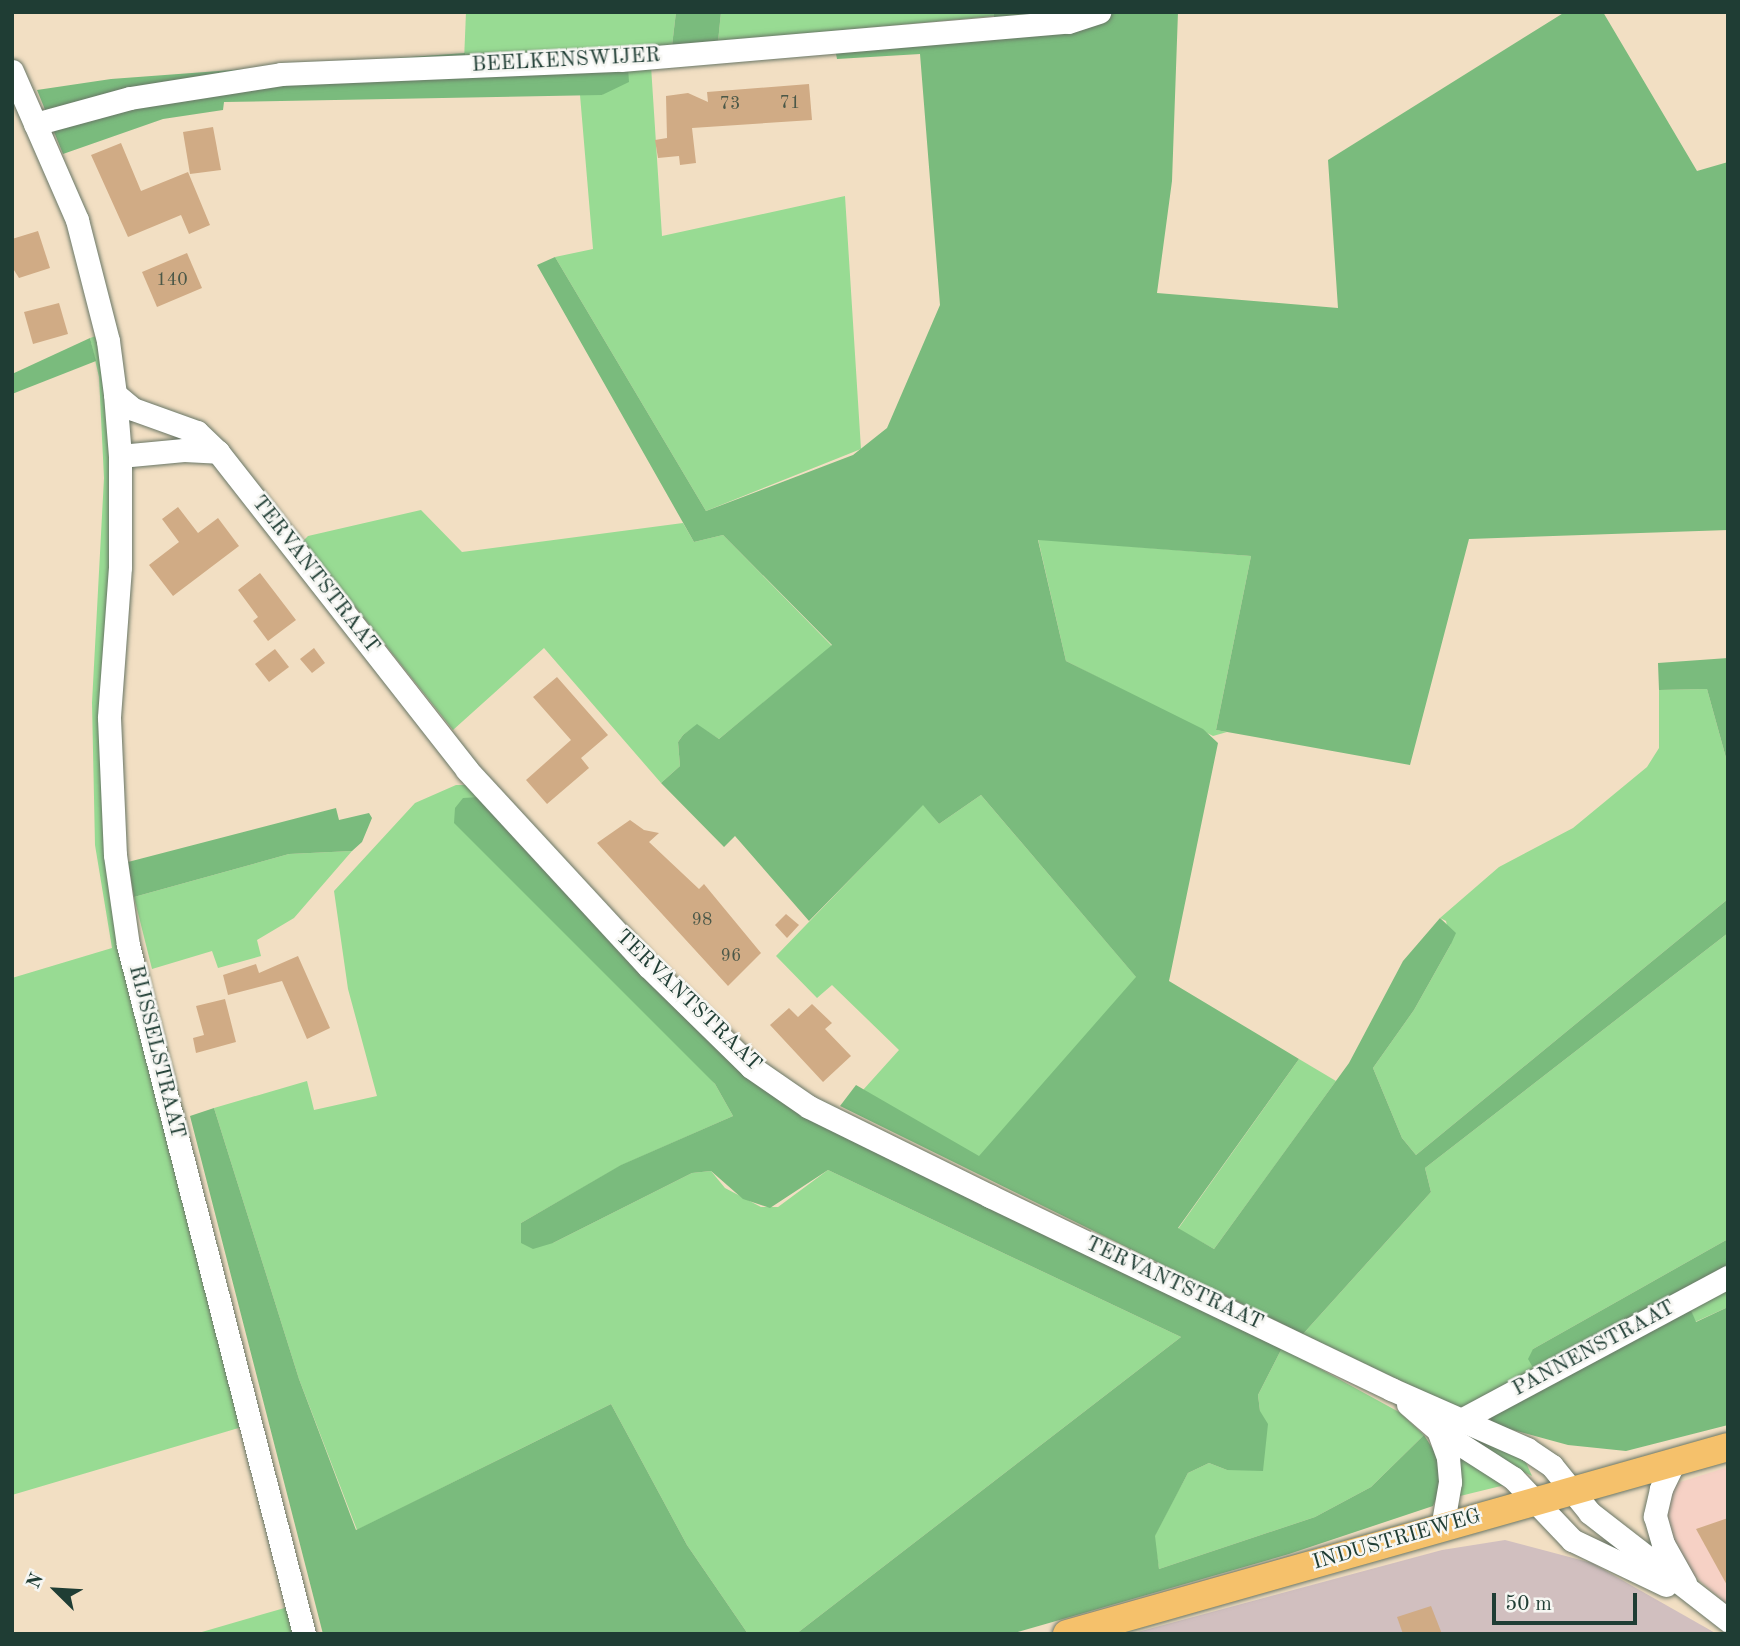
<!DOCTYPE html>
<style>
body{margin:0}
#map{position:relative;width:1740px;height:1646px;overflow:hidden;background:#f2dfc3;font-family:"Old Standard TT",serif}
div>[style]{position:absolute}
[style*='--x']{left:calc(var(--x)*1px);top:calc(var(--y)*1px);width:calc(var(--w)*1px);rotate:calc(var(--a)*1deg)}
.built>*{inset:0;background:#f6d1c5}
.industrial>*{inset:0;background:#d1bfbf}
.green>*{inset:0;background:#98db93}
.forest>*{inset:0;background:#7abb7d}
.building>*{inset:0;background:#d0ab85}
.roads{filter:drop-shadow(0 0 2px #697666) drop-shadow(0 0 2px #697666)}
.minor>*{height:23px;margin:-11.5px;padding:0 11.5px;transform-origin:11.5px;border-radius:11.5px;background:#fff}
.major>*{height:28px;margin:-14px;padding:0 14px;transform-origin:14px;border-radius:14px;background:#f5c16b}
span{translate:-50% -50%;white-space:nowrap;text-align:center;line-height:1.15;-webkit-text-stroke:5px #f6f6f2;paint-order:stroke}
.number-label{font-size:18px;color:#4b5848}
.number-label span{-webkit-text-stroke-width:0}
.street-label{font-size:21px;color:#1f3d34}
.frame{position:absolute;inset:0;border:14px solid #1f3d34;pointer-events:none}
.north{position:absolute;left:21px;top:1555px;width:70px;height:70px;-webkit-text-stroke:5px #f6f6f2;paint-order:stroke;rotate:294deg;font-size:19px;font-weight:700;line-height:28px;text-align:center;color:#1f3d34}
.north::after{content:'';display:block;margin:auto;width:24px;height:32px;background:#1f3d34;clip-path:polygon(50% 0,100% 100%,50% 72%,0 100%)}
.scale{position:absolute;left:1492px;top:1593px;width:145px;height:32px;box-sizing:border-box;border:4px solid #1f3d34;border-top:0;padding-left:9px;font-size:21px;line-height:24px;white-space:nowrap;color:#1f3d34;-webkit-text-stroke:5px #f6f6f2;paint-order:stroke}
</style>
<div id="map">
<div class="built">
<i style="clip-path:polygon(1728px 1467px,1728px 1605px,1691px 1573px,1666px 1523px,1667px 1499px,1677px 1483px)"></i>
</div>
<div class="industrial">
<i style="clip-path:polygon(1505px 1540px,1592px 1563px,1717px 1634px,1130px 1634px,1442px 1550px)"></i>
</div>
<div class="green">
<i style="clip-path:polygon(466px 12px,676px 12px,672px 46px,464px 61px)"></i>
<i style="clip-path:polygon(721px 12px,994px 12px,994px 16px,718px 42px)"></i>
<i style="clip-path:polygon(651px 66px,662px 236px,845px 196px,861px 449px,706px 511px,555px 257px,593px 249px,580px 95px,602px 95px,628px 67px)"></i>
<i style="clip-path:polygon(96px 336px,104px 367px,112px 475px,102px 798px,242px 1427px,12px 1495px,12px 978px,112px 948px,95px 845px,92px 703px,104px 478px,99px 377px,90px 338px)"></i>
<i style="clip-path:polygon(421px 510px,462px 552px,683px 523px,694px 542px,723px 535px,832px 646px,719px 739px,697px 725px,683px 735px,678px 742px,680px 766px,661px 783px,544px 648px,453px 730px,303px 541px,308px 536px)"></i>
<i style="clip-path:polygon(1038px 539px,1251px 556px,1216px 730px,1227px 732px,1213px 736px,1066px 661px)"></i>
<i style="clip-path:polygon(1707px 689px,1728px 765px,1728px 899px,1416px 1155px,1402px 1138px,1373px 1068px,1414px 1010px,1451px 944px,1446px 921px,1440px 918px,1499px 867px,1573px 828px,1647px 767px,1659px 748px,1659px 690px)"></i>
<i style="clip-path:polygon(456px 785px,468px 785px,715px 1084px,733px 1116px,622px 1165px,521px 1223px,521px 1243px,553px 1243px,692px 1173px,711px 1171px,725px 1188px,761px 1207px,778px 1207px,828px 1170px,1181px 1337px,796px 1634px,748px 1634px,687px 1545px,611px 1404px,357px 1530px,299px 1379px,214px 1108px,307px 1081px,314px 1110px,377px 1096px,348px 989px,334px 891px,415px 803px)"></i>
<i style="clip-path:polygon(981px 795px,1137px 978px,979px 1157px,863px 1090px,899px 1050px,832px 985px,817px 998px,776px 956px,923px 804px,939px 824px)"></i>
<i style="clip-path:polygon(352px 851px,294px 918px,257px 940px,261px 956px,218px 968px,212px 951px,152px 969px,134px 897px,289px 854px)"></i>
<i style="clip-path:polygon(1728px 933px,1728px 1239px,1533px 1349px,1536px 1373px,1462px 1410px,1303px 1334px,1431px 1192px,1425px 1168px)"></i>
<i style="clip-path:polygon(1299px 1059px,1336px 1081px,1214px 1249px,1178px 1229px)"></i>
<i style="clip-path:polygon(1728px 1289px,1728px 1307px,1695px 1322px,1690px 1308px)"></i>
<i style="clip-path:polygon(1282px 1348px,1399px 1412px,1424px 1435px,1371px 1487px,1315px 1517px,1159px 1569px,1154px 1537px,1175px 1497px,1188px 1473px,1209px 1463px,1227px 1470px,1260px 1411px,1258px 1395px)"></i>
<i style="clip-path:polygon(1447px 1425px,1524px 1458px,1532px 1476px,1519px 1470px)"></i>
<i style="clip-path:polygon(1454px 1449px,1505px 1485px,1456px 1497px)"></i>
<i style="clip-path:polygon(288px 1607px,295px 1634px,195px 1634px)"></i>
</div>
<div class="forest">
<i style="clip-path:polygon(676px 12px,721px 12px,718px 42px,672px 46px)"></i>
<i style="clip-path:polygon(994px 12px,1178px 12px,1172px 181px,1157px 293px,1338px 308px,1328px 160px,1565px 12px,1603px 12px,1697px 171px,1728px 162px,1728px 530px,1469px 539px,1410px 765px,1216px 730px,1251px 556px,1038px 540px,1066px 661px,1203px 729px,1218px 743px,1169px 981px,1299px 1059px,1178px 1228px,1214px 1249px,1349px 1063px,1403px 961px,1440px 918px,1456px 933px,1451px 944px,1414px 1010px,1373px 1068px,1402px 1138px,1416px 1155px,1728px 899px,1728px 933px,1425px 1168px,1431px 1192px,1303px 1334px,840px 1106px,856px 1085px,979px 1156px,1136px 977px,981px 795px,939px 824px,923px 805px,809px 921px,735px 836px,724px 847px,661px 783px,680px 766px,678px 742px,683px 735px,697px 724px,719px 739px,832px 645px,723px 535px,694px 542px,537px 265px,555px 257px,706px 511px,853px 455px,887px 428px,940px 305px,920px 54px,837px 59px,834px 44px,994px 32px)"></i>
<i style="clip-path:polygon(465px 53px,465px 78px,628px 67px,629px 82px,602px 95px,224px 102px,223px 110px,163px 119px,63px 154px,37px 90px,111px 79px)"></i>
<i style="clip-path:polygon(90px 338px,96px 361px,12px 394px,12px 374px)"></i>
<i style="clip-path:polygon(1728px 658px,1728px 765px,1707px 689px,1659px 690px,1658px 663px)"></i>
<i style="clip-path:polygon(480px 797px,741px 1070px,1282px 1348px,1258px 1395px,1260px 1411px,1268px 1424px,1263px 1471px,1227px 1470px,1209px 1463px,1188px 1473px,1155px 1536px,1159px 1569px,1315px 1517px,1371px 1487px,1424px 1435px,1436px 1454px,1441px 1488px,1433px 1506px,1289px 1554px,1011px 1634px,796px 1634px,1181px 1337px,828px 1170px,770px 1208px,743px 1199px,711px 1171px,692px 1173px,553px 1243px,533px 1249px,521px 1243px,521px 1223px,621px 1165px,733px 1116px,715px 1084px,454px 823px,455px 808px,463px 798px)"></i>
<i style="clip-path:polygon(336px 808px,339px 820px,369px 813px,372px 818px,362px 842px,352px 851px,289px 854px,134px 897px,128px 862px)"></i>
<i style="clip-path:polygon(214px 1108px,299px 1379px,356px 1530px,611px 1404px,687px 1545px,748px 1634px,323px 1634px,190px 1116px)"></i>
<i style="clip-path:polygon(1728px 1239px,1728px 1289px,1690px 1308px,1696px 1322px,1728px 1307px,1728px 1425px,1626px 1451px,1568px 1445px,1491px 1424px,1491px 1415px,1543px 1385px,1528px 1359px,1533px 1349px)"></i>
</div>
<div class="building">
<i style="clip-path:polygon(809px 84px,812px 120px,692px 128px,696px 163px,680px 165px,679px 156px,658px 158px,655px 140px,667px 138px,666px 96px,688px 93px,708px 102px,707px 92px)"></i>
<i style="clip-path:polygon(213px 127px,221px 170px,190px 174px,183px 132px)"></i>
<i style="clip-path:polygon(121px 143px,141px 191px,188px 172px,210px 225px,189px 234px,181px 215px,128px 237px,91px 155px)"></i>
<i style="clip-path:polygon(38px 231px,50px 268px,19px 278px,12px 267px,12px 239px)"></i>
<i style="clip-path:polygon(187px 253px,202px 288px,157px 307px,142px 272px)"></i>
<i style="clip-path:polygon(59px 303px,68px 334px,33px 344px,24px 312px)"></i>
<i style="clip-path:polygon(178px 507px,198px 533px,218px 518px,239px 546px,173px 596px,149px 565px,179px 542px,162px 519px)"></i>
<i style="clip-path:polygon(260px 573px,296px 620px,268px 641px,253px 621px,258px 617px,238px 590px)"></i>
<i style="clip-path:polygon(314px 648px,325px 663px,312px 673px,300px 659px)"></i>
<i style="clip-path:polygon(275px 649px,289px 667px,269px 682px,255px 664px)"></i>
<i style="clip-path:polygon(557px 677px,608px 735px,581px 758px,589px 768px,547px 804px,526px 780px,571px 740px,533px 697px)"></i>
<i style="clip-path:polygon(630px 820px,644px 830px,659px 833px,649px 842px,699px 889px,704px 884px,761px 953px,728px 986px,597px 843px)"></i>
<i style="clip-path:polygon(786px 914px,799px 925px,787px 938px,775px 925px)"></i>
<i style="clip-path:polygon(298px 956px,330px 1028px,307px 1039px,282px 981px,228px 995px,223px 975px,256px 964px,259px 973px)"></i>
<i style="clip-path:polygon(225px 999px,236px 1042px,196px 1053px,193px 1038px,204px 1035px,196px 1006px)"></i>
<i style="clip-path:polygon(812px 1004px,832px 1023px,825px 1029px,851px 1056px,823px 1082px,770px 1025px,789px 1008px,798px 1017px)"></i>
<i style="clip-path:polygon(1728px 1518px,1728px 1587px,1696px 1529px)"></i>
<i style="clip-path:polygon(1431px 1606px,1442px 1634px,1403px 1634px,1397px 1617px)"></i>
</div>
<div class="roads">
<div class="minor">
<i style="--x:12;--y:71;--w:163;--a:66.4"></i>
<i style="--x:77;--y:220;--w:125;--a:75.6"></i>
<i style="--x:108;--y:341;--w:53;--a:82.5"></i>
<i style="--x:115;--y:394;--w:62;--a:85.4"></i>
<i style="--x:120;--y:456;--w:111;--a:90"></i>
<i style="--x:120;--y:567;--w:151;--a:94.2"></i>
<i style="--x:109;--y:718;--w:137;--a:87.5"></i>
<i style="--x:115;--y:855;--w:91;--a:81.8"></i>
<i style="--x:128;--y:945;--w:711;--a:75.67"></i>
<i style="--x:35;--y:124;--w:98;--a:-15.3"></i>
<i style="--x:130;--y:98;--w:153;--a:-9"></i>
<i style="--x:281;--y:74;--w:340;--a:-2.4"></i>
<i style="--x:621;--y:60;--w:449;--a:-4.9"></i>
<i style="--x:1068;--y:22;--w:33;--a:-18"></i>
<i style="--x:115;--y:394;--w:23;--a:40"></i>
<i style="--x:133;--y:409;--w:68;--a:19.8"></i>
<i style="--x:197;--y:432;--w:29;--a:44"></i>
<i style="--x:218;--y:452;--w:404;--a:51.9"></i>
<i style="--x:467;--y:770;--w:267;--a:47.3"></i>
<i style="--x:648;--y:966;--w:144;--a:44.4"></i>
<i style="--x:751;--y:1067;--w:70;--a:34.6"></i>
<i style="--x:809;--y:1107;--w:202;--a:26.2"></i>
<i style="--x:990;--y:1196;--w:445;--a:25.7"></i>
<i style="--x:1391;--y:1389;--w:149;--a:23.8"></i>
<i style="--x:1527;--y:1449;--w:30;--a:34"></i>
<i style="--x:1552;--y:1466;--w:60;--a:51"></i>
<i style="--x:1590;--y:1513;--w:175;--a:37.8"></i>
<i style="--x:120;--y:456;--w:64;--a:-5.4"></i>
<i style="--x:184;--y:450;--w:34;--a:3"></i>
<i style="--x:1408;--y:1404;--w:40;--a:41"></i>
<i style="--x:1438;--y:1430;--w:89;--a:32.6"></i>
<i style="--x:1513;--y:1478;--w:86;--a:46.4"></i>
<i style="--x:1572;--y:1540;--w:104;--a:25.6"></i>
<i style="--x:1461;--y:1420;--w:303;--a:-28.2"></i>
<i style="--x:1438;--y:1430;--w:30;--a:70"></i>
<i style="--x:1448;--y:1458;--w:24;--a:85"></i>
<i style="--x:1450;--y:1482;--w:47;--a:99.9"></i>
<i style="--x:1674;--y:1462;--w:30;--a:116"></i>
<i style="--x:1661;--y:1489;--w:28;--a:103"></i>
<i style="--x:1655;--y:1516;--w:29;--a:74"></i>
<i style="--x:1663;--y:1544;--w:45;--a:60.6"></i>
</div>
<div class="major">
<i style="--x:1067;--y:1634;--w:687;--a:-15.8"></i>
</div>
</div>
<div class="number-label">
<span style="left:790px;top:103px">71</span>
<span style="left:730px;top:104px">73</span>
<span style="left:172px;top:280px">140</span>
<span style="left:702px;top:920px">98</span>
<span style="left:731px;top:956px">96</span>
</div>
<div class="street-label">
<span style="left:566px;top:61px;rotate:-3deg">BEELKENSWIJER</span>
<span style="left:315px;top:575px;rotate:52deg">TERVANTSTRAAT</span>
<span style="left:688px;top:1001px;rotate:44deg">TERVANTSTRAAT</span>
<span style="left:156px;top:1052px;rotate:76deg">RIJSSELSTRAAT</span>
<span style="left:1174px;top:1284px;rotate:25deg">TERVANTSTRAAT</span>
<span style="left:1594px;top:1349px;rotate:-28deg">PANNENSTRAAT</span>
<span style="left:1397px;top:1540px;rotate:-16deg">INDUSTRIEWEG</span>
</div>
<div class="frame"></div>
<div class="north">N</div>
<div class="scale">50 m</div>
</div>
